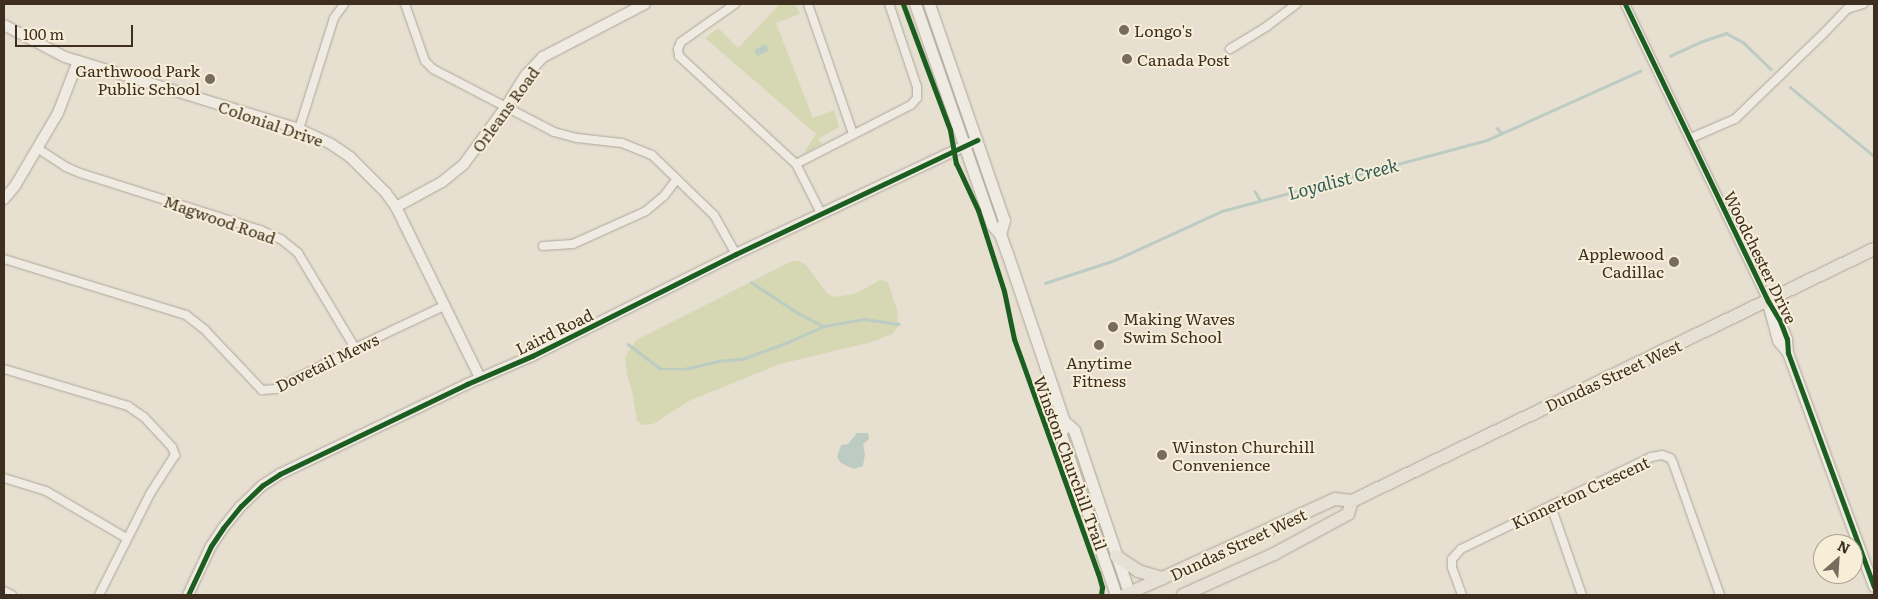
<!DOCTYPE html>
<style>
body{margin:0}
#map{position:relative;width:1878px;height:599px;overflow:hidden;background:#e7e0d1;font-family:Literata,serif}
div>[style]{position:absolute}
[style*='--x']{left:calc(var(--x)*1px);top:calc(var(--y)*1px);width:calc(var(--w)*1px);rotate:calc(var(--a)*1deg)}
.green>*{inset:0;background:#d6d7b3}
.water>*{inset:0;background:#bcccc2}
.stream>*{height:2.5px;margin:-1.25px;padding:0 1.25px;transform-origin:1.25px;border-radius:1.25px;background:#bcccc2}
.roads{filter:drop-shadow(0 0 1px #ada599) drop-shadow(0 0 1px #ada599)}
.minor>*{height:8px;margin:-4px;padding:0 4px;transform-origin:4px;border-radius:4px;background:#efebe3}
.tertiary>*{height:10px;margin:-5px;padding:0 5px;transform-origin:5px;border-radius:5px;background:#efebe3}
.secondary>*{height:11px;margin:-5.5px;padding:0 5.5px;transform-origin:5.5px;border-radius:5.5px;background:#efebe3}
.primary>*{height:12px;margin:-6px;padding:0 6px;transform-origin:6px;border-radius:6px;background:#e6e1d4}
.cycleway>*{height:5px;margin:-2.5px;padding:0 2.5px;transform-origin:2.5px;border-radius:2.5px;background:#1b5e20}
.dots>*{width:14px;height:14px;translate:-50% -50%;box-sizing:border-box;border:2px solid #f7eed8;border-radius:50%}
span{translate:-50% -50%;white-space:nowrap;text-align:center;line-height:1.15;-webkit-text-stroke:4px #f7eed8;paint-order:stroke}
.poi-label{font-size:16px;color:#3d2e20}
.left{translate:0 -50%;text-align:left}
.right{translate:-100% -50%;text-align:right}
.street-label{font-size:16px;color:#3d2e20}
.water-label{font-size:18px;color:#2f5d5a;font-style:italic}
.frame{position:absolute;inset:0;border:5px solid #3d2e20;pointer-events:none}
.north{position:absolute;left:1813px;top:534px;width:50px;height:50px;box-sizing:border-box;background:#f7eed8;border:1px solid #ada18e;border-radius:50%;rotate:26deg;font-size:14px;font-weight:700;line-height:20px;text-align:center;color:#3d2e20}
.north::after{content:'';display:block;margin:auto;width:18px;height:22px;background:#786c5e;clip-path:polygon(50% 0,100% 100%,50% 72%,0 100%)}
.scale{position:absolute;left:15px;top:25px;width:118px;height:22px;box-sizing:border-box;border:2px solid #3d2e20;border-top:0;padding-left:6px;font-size:15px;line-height:18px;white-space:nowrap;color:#3d2e20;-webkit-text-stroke:4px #f7eed8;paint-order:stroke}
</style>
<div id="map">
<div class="green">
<i style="clip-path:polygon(780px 4px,795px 4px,800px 14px,776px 23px,813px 118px,834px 110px,839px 127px,818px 139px,822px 144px,803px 154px,816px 134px,705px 38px,718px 28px,738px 48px)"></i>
<i style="clip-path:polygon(792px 261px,799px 261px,806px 265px,827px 293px,834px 297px,855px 294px,880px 280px,888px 282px,897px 310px,898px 327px,892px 334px,872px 342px,780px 364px,689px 401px,653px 424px,643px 425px,637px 421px,632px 391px,627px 374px,625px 357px,636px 340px)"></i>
</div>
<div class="water">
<i style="clip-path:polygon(766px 44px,769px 50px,757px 56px,754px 50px)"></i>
<i style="clip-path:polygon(857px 433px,868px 433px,869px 439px,863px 444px,865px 454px,863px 466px,854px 469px,841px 463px,837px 457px,841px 445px,848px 444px)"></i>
</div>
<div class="stream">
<i style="--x:1670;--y:56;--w:33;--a:-25"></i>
<i style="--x:1700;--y:42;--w:28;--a:-19"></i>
<i style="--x:1726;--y:33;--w:19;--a:28"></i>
<i style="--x:1743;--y:42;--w:39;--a:44"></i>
<i style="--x:1790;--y:87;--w:109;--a:39.4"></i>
<i style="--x:1497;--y:128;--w:7;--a:45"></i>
<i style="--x:1255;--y:191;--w:10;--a:61"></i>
<i style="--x:751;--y:282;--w:56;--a:33.4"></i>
<i style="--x:798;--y:313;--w:29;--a:27"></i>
<i style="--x:1045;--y:283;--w:74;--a:-18.2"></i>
<i style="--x:1115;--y:260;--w:118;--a:-24.6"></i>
<i style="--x:1222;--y:211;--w:274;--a:-15"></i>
<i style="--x:1487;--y:140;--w:168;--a:-24.3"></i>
<i style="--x:628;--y:344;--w:41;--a:37.1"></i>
<i style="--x:661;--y:369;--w:23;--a:0"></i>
<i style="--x:684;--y:369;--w:35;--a:-13"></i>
<i style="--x:718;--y:361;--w:24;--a:-5"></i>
<i style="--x:742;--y:359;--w:47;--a:-20"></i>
<i style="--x:786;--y:343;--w:42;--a:-24.1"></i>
<i style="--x:824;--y:326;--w:41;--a:-9.9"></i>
<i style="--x:864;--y:319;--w:35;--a:8"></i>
</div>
<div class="roads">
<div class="minor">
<i style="--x:405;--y:4;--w:60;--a:70.7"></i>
<i style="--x:425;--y:61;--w:11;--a:45"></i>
<i style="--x:433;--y:69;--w:136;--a:27.5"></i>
<i style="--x:554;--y:132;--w:24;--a:15"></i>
<i style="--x:577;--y:138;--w:45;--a:6.3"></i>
<i style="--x:622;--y:143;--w:32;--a:22"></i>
<i style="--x:652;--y:155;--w:86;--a:44.1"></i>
<i style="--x:714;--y:215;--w:45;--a:60.6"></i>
<i style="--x:735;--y:4;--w:66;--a:144.9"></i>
<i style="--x:681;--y:42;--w:8;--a:113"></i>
<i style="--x:678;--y:49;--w:7;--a:82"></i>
<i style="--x:679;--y:56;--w:159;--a:42.7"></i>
<i style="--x:796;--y:164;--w:55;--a:63"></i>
<i style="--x:808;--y:4;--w:138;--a:70.9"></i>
<i style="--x:1625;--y:4;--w:330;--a:64.3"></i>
<i style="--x:1847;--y:9;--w:17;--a:-17"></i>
<i style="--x:1230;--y:49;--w:42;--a:-31.4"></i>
<i style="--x:1266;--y:27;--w:38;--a:-37"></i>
<i style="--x:299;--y:129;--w:116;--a:-72.5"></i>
<i style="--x:334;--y:18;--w:17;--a:-54"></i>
<i style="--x:1691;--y:138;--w:48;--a:-23.4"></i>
<i style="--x:1735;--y:119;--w:124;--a:-44"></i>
<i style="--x:1824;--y:33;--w:40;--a:-46"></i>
<i style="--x:37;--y:148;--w:35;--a:33"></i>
<i style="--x:66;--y:167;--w:15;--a:23"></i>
<i style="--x:80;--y:173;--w:189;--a:17.6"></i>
<i style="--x:260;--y:230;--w:24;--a:24"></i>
<i style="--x:282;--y:240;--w:21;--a:39"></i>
<i style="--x:298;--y:253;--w:111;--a:59"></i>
<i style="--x:796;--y:164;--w:129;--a:-27.2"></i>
<i style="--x:911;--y:105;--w:9;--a:-49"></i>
<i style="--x:917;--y:98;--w:11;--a:-90"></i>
<i style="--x:917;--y:87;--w:88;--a:-108.6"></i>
<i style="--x:543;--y:246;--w:30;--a:-4"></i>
<i style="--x:573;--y:244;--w:80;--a:-24.3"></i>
<i style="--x:646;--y:211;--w:23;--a:-40"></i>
<i style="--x:664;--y:196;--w:21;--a:-53"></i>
<i style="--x:4;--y:259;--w:190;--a:17.1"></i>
<i style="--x:186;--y:315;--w:24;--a:38"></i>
<i style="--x:205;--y:330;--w:83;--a:46.5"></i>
<i style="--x:262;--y:390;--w:14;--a:-4"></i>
<i style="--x:276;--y:389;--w:89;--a:-27.4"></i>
<i style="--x:355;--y:348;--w:98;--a:-25.3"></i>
<i style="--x:4;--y:369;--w:129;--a:16.6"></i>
<i style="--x:128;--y:406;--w:19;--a:35"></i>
<i style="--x:144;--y:417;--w:41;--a:47"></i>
<i style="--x:172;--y:447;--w:9;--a:69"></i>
<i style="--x:175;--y:455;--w:46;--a:122.7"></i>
<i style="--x:150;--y:494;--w:113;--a:116.8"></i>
<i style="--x:4;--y:478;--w:44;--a:17.2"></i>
<i style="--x:46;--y:491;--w:93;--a:30.4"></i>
<i style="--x:1551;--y:506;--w:94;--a:70.8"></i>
<i style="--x:4;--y:591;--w:9;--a:27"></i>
<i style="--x:1462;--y:595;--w:30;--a:-110"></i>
<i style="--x:1452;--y:567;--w:8;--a:-90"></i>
<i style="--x:1452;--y:559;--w:13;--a:-48"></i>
<i style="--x:1461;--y:549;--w:211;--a:-25.8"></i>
<i style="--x:1651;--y:457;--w:11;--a:-10"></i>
<i style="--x:1662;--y:455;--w:9;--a:21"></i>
<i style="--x:1670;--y:458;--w:6;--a:59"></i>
<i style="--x:1673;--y:463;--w:140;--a:70.4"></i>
</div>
<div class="tertiary">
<i style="--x:4;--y:25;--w:69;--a:27.7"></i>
<i style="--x:65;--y:57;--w:245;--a:17.1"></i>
<i style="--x:299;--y:129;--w:35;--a:25"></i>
<i style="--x:331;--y:144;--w:23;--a:34"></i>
<i style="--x:350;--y:157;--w:51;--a:45"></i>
<i style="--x:386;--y:193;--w:17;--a:54"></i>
<i style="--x:396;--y:207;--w:191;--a:63.8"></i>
<i style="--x:4;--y:199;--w:17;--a:-50"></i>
<i style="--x:15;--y:186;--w:85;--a:-59.5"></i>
<i style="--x:58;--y:113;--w:56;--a:-69"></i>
<i style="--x:396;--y:207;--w:52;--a:-28.5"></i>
<i style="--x:442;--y:182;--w:28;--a:-39"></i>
<i style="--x:464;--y:164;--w:69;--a:-53.8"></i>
<i style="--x:505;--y:108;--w:39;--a:-58"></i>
<i style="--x:526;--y:75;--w:25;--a:-47"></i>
<i style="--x:543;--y:57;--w:115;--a:-27.5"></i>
<i style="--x:1768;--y:301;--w:23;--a:59"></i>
<i style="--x:1780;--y:321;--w:19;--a:69"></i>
<i style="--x:1787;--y:339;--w:14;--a:86"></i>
<i style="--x:1788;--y:353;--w:249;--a:69.8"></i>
<i style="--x:1769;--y:307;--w:35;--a:75"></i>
<i style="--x:1778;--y:341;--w:16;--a:50"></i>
<i style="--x:188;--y:595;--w:54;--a:-64.9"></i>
<i style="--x:211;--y:546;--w:22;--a:-56"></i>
<i style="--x:223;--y:528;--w:28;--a:-51"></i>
<i style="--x:241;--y:506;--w:30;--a:-44"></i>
<i style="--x:263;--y:485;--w:20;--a:-33"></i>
<i style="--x:280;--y:474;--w:208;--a:-25.7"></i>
<i style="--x:467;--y:384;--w:71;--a:-23.3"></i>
<i style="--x:532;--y:356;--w:228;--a:-26.6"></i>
<i style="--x:736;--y:254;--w:267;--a:-25.3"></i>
</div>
<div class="secondary">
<i style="--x:915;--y:4;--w:234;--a:70.8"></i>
<i style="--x:992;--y:225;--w:12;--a:48"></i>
<i style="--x:1000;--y:234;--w:20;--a:70"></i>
<i style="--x:1007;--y:253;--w:177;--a:71.3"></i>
<i style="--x:1064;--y:421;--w:13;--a:42"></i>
<i style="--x:1074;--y:430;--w:174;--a:71.3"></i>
<i style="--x:929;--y:4;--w:229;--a:70.9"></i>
<i style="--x:1004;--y:220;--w:15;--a:106"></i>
<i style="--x:1064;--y:421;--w:14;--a:102"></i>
<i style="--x:1061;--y:435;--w:169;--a:71"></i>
</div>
<div class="primary">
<i style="--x:1116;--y:556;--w:27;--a:34"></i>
<i style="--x:1138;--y:571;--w:26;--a:16"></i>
<i style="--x:1125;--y:595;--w:231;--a:-24.6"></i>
<i style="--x:1335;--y:499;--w:17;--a:7"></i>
<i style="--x:1352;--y:501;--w:580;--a:-25.77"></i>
<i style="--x:1183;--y:595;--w:100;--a:-24.3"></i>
<i style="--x:1274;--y:554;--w:84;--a:-28.4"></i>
<i style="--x:1348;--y:514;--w:14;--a:-73"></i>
</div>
</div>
<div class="cycleway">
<i style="--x:903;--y:4;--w:134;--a:69.5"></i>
<i style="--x:950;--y:130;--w:34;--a:80"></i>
<i style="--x:956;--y:163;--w:52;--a:64.9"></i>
<i style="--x:978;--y:210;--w:85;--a:72.2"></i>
<i style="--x:1004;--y:291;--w:49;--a:78.2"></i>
<i style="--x:1014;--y:339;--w:249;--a:70.3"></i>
<i style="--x:1098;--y:573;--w:15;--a:74"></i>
<i style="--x:1102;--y:587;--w:8;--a:97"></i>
<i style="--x:1625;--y:4;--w:330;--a:64.3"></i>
<i style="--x:1768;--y:301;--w:23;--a:59"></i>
<i style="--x:1780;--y:321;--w:19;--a:69"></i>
<i style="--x:1787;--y:339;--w:14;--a:86"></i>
<i style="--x:1788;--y:353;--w:249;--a:69.8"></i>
<i style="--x:188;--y:595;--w:54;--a:-64.9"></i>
<i style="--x:211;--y:546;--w:22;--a:-56"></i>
<i style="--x:223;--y:528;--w:28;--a:-51"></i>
<i style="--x:241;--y:506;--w:30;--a:-44"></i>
<i style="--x:263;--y:485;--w:20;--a:-33"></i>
<i style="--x:280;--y:474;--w:208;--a:-25.7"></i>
<i style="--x:467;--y:384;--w:71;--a:-23.3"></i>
<i style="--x:532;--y:356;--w:228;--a:-26.6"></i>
<i style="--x:736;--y:254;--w:267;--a:-25.3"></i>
</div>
<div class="dots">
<i style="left:1124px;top:30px;background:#786c5e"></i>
<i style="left:1127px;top:59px;background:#786c5e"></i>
<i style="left:210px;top:79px;background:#786c5e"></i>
<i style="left:1674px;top:262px;background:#786c5e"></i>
<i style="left:1113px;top:327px;background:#786c5e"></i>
<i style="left:1099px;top:345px;background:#786c5e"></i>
<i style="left:1162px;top:455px;background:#786c5e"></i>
</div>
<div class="poi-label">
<span class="left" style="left:1134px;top:30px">Longo's</span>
<span class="left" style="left:1137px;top:59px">Canada Post</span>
<span class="right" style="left:200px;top:79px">Garthwood Park<br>Public School</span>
<span class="right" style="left:1664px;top:262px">Applewood<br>Cadillac</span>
<span class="left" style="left:1123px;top:327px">Making Waves<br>Swim School</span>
<span style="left:1099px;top:371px">Anytime<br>Fitness</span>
<span class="left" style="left:1172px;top:455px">Winston Churchill<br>Convenience</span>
</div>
<div class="street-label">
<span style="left:505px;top:109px;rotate:-54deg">Orleans Road</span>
<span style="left:271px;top:123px;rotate:19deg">Colonial Drive</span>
<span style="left:220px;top:219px;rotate:19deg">Magwood Road</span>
<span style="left:1761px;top:257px;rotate:64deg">Woodchester Drive</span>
<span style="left:554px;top:331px;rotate:-26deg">Laird Road</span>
<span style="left:327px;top:362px;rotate:-26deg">Dovetail Mews</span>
<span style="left:1613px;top:375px;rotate:-25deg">Dundas Street West</span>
<span style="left:1071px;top:463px;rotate:70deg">Winston Churchill Trail</span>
<span style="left:1580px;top:492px;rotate:-25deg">Kinnerton Crescent</span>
<span style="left:1238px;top:544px;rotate:-25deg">Dundas Street West</span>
</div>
<div class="water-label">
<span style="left:1343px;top:179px;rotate:-15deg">Loyalist Creek</span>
</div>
<div class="frame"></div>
<div class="north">N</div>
<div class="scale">100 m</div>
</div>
